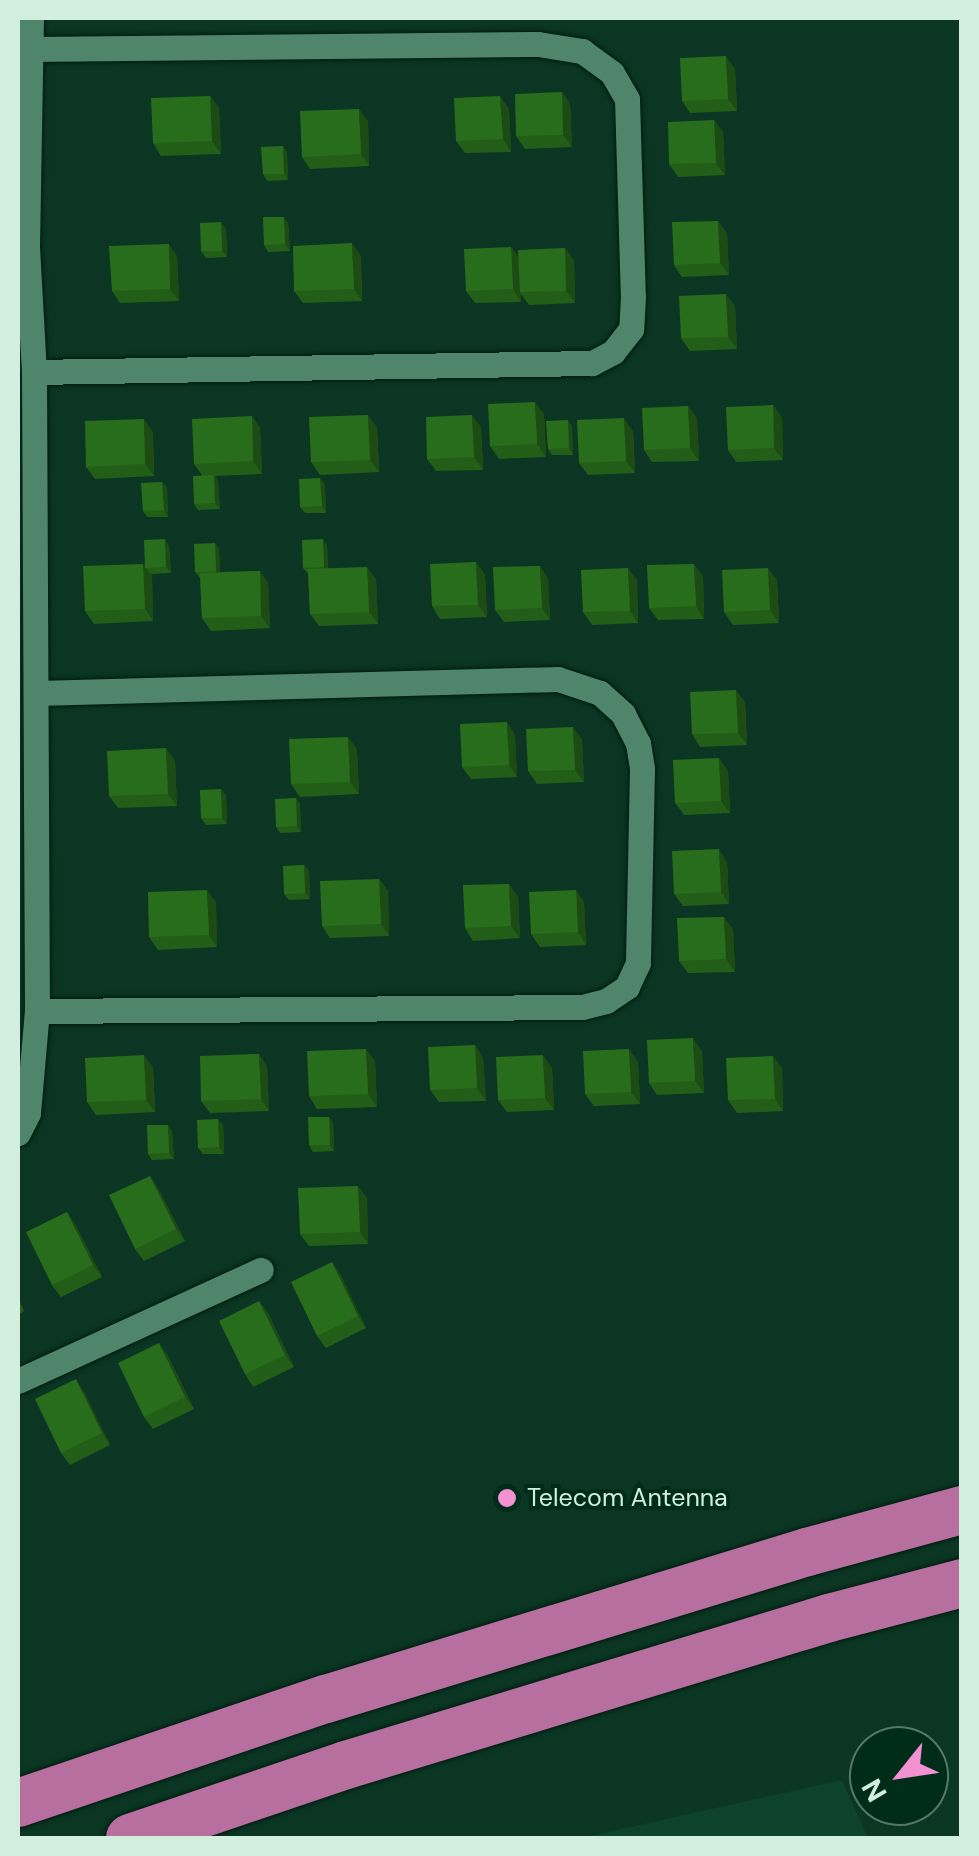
<!DOCTYPE html>
<style>
body{margin:0}
#map{position:relative;width:979px;height:1856px;overflow:hidden;background:#0b3624;font-family:"DM Sans",sans-serif}
div>[style]{position:absolute}
[style*='--x']{left:calc(var(--x)*1px);top:calc(var(--y)*1px);width:calc(var(--w)*1px);rotate:calc(var(--a)*1deg)}
.built>*{inset:0;background:#0d422c}
.roads{filter:drop-shadow(0 0 2px #001c0f) drop-shadow(0 0 2px #001c0f)}
.street>*{height:25px;margin:-12.5px;padding:0 12.5px;transform-origin:12.5px;border-radius:12.5px;background:#4f856a}
.highway>*{height:48px;margin:-24px;padding:0 24px;transform-origin:24px;border-radius:24px;background:#b66f9e}
.wall>*{inset:0;background:#225e17}
.shaded-wall>*{inset:0;background:#1c4c13}
.building>*{inset:0;background:#286d1b}
.dots>*{width:28px;height:28px;translate:-50% -50%;box-sizing:border-box;border:5px solid #002c1a;border-radius:50%}
span{translate:-50% -50%;white-space:nowrap;text-align:center;line-height:1.15;-webkit-text-stroke:8px #002c1a;paint-order:stroke}
.poi-label{font-size:25px;color:#d2eede}
.left{translate:0 -50%;text-align:left}
.frame{position:absolute;inset:0;border:20px solid #d2eede;pointer-events:none}
.north{position:absolute;left:849px;top:1726px;width:100px;height:100px;box-sizing:border-box;background:#002c1a;border:2px solid #547a68;border-radius:50%;rotate:240deg;font-size:28px;font-weight:700;line-height:40px;text-align:center;color:#d2eede}
.north::after{content:'';display:block;margin:auto;width:35px;height:45px;background:#f491d3;clip-path:polygon(50% 0,100% 100%,50% 72%,0 100%)}
</style>
<div id="map">
<div class="built">
<i style="clip-path:polygon(842px 1780px,868px 1838px,581px 1838px)"></i>
</div>
<div class="roads">
<div class="street">
<i style="--x:31;--y:49;--w:507;--a:-0.57"></i>
<i style="--x:538;--y:44;--w:45;--a:9"></i>
<i style="--x:582;--y:51;--w:37;--a:36"></i>
<i style="--x:612;--y:73;--w:30;--a:60"></i>
<i style="--x:627;--y:99;--w:197;--a:88.3"></i>
<i style="--x:633;--y:296;--w:33;--a:93"></i>
<i style="--x:631;--y:329;--w:29;--a:128"></i>
<i style="--x:613;--y:352;--w:24;--a:152"></i>
<i style="--x:592;--y:363;--w:558;--a:179.08"></i>
<i style="--x:37;--y:693;--w:521;--a:-1.54"></i>
<i style="--x:558;--y:679;--w:44;--a:18.4"></i>
<i style="--x:600;--y:693;--w:31;--a:42"></i>
<i style="--x:623;--y:714;--w:33;--a:63"></i>
<i style="--x:638;--y:743;--w:26;--a:81"></i>
<i style="--x:642;--y:769;--w:194;--a:91.2"></i>
<i style="--x:638;--y:963;--w:26;--a:115"></i>
<i style="--x:627;--y:987;--w:25;--a:146"></i>
<i style="--x:606;--y:1001;--w:25;--a:166"></i>
<i style="--x:582;--y:1007;--w:545;--a:179.58"></i>
<i style="--x:18;--y:1133;--w:22;--a:-63"></i>
<i style="--x:28;--y:1113;--w:102;--a:-85"></i>
<i style="--x:37;--y:1011;--w:639;--a:-90.27"></i>
<i style="--x:34;--y:372;--w:125;--a:-93.2"></i>
<i style="--x:27;--y:247;--w:229;--a:-89"></i>
<i style="--x:18;--y:1381;--w:267;--a:-24.6"></i>
</div>
<div class="highway">
<i style="--x:18;--y:1803;--w:325;--a:-18.7"></i>
<i style="--x:326;--y:1699;--w:503;--a:-16.99"></i>
<i style="--x:807;--y:1552;--w:161;--a:-15.2"></i>
<i style="--x:130;--y:1838;--w:228;--a:-18.7"></i>
<i style="--x:346;--y:1765;--w:505;--a:-16.93"></i>
<i style="--x:829;--y:1618;--w:138;--a:-14.7"></i>
</div>
</div>
<div class="wall">
<i style="clip-path:polygon(735px 69px,737px 111px,690px 113px,682px 101px)"></i>
<i style="clip-path:polygon(562px 92px,570px 104px,572px 147px,525px 149px,516px 136px)"></i>
<i style="clip-path:polygon(210px 96px,219px 108px,221px 154px,161px 156px,153px 143px)"></i>
<i style="clip-path:polygon(509px 109px,511px 152px,465px 153px,456px 141px)"></i>
<i style="clip-path:polygon(714px 120px,723px 132px,725px 175px,678px 177px,669px 164px)"></i>
<i style="clip-path:polygon(368px 121px,369px 166px,310px 169px,302px 157px)"></i>
<i style="clip-path:polygon(287px 152px,288px 180px,267px 181px,263px 174px)"></i>
<i style="clip-path:polygon(288px 223px,290px 251px,268px 252px,264px 245px)"></i>
<i style="clip-path:polygon(226px 229px,227px 257px,206px 258px,201px 251px)"></i>
<i style="clip-path:polygon(727px 233px,729px 275px,682px 277px,674px 265px)"></i>
<i style="clip-path:polygon(511px 247px,519px 258px,565px 248px,574px 261px,575px 303px,529px 305px,521px 294px,521px 302px,475px 303px,466px 291px)"></i>
<i style="clip-path:polygon(177px 256px,179px 301px,120px 303px,112px 291px)"></i>
<i style="clip-path:polygon(361px 256px,362px 301px,303px 303px,294px 291px)"></i>
<i style="clip-path:polygon(735px 306px,737px 349px,690px 351px,681px 338px)"></i>
<i style="clip-path:polygon(773px 405px,782px 418px,783px 460px,736px 462px,728px 450px)"></i>
<i style="clip-path:polygon(544px 414px,546px 457px,499px 459px,490px 446px)"></i>
<i style="clip-path:polygon(252px 416px,260px 428px,262px 474px,215px 476px,218px 481px,220px 509px,198px 510px,194px 504px,202px 475px,194px 464px)"></i>
<i style="clip-path:polygon(697px 418px,699px 461px,652px 462px,644px 450px)"></i>
<i style="clip-path:polygon(572px 426px,573px 455px,552px 455px,548px 449px)"></i>
<i style="clip-path:polygon(377px 427px,379px 472px,320px 475px,311px 462px)"></i>
<i style="clip-path:polygon(481px 427px,483px 470px,436px 471px,427px 459px)"></i>
<i style="clip-path:polygon(633px 431px,635px 473px,588px 475px,579px 463px)"></i>
<i style="clip-path:polygon(153px 432px,154px 476px,95px 479px,86px 467px)"></i>
<i style="clip-path:polygon(162px 482px,167px 488px,168px 517px,147px 517px,143px 511px)"></i>
<i style="clip-path:polygon(325px 484px,326px 513px,305px 513px,300px 507px)"></i>
<i style="clip-path:polygon(215px 543px,219px 549px,220px 572px,260px 571px,268px 583px,270px 628px,211px 631px,202px 618px,200px 578px,195px 572px)"></i>
<i style="clip-path:polygon(327px 545px,328px 568px,376px 579px,378px 624px,319px 626px,310px 614px,308px 574px,303px 568px)"></i>
<i style="clip-path:polygon(169px 546px,171px 573px,150px 574px,152px 576px,153px 621px,94px 624px,85px 611px,145px 567px)"></i>
<i style="clip-path:polygon(485px 574px,487px 617px,440px 619px,432px 606px)"></i>
<i style="clip-path:polygon(703px 576px,704px 619px,658px 620px,649px 608px)"></i>
<i style="clip-path:polygon(548px 578px,550px 620px,504px 622px,495px 610px)"></i>
<i style="clip-path:polygon(637px 580px,638px 623px,592px 625px,583px 612px)"></i>
<i style="clip-path:polygon(777px 580px,779px 623px,733px 625px,724px 612px)"></i>
<i style="clip-path:polygon(745px 702px,747px 745px,700px 747px,692px 734px)"></i>
<i style="clip-path:polygon(515px 735px,517px 777px,471px 779px,462px 767px)"></i>
<i style="clip-path:polygon(582px 739px,584px 782px,537px 784px,528px 771px)"></i>
<i style="clip-path:polygon(357px 749px,359px 794px,300px 797px,291px 784px)"></i>
<i style="clip-path:polygon(175px 761px,177px 806px,118px 808px,109px 796px)"></i>
<i style="clip-path:polygon(728px 771px,730px 813px,684px 815px,675px 803px)"></i>
<i style="clip-path:polygon(226px 795px,227px 824px,206px 825px,201px 818px)"></i>
<i style="clip-path:polygon(296px 798px,300px 804px,301px 832px,280px 833px,276px 827px)"></i>
<i style="clip-path:polygon(727px 862px,729px 904px,683px 906px,674px 894px)"></i>
<i style="clip-path:polygon(304px 865px,309px 871px,310px 899px,289px 900px,284px 894px)"></i>
<i style="clip-path:polygon(379px 879px,388px 891px,389px 936px,330px 938px,322px 926px)"></i>
<i style="clip-path:polygon(576px 890px,584px 902px,586px 945px,540px 947px,531px 934px)"></i>
<i style="clip-path:polygon(518px 896px,520px 938px,473px 941px,465px 928px)"></i>
<i style="clip-path:polygon(216px 902px,217px 947px,158px 950px,149px 937px)"></i>
<i style="clip-path:polygon(733px 929px,735px 972px,688px 973px,679px 961px)"></i>
<i style="clip-path:polygon(475px 1045px,483px 1058px,486px 1101px,439px 1102px,430px 1090px)"></i>
<i style="clip-path:polygon(702px 1051px,704px 1093px,657px 1095px,649px 1083px)"></i>
<i style="clip-path:polygon(375px 1061px,377px 1107px,317px 1109px,309px 1096px)"></i>
<i style="clip-path:polygon(638px 1062px,640px 1104px,594px 1106px,585px 1094px)"></i>
<i style="clip-path:polygon(267px 1066px,269px 1111px,210px 1113px,201px 1101px)"></i>
<i style="clip-path:polygon(153px 1067px,155px 1112px,96px 1115px,87px 1102px)"></i>
<i style="clip-path:polygon(552px 1068px,554px 1110px,507px 1112px,498px 1100px)"></i>
<i style="clip-path:polygon(782px 1068px,783px 1111px,737px 1113px,728px 1100px)"></i>
<i style="clip-path:polygon(329px 1117px,333px 1123px,334px 1151px,313px 1152px,309px 1145px)"></i>
<i style="clip-path:polygon(223px 1125px,224px 1154px,203px 1154px,198px 1148px)"></i>
<i style="clip-path:polygon(172px 1131px,174px 1159px,152px 1160px,148px 1154px)"></i>
<i style="clip-path:polygon(158px 1188px,185px 1241px,144px 1261px,135px 1249px)"></i>
<i style="clip-path:polygon(367px 1198px,368px 1244px,309px 1246px,300px 1234px)"></i>
<i style="clip-path:polygon(75px 1224px,102px 1277px,61px 1297px,52px 1285px)"></i>
<i style="clip-path:polygon(340px 1274px,366px 1328px,326px 1348px,317px 1336px)"></i>
<i style="clip-path:polygon(18px 1298px,24px 1311px,18px 1315px)"></i>
<i style="clip-path:polygon(268px 1313px,294px 1367px,253px 1387px,245px 1374px)"></i>
<i style="clip-path:polygon(168px 1356px,194px 1409px,153px 1429px,144px 1417px)"></i>
<i style="clip-path:polygon(84px 1392px,110px 1445px,70px 1465px,61px 1453px)"></i>
</div>
<div class="shaded-wall">
<i style="clip-path:polygon(726px 56px,735px 69px,737px 111px,728px 99px)"></i>
<i style="clip-path:polygon(562px 92px,570px 104px,572px 147px,563px 135px)"></i>
<i style="clip-path:polygon(210px 96px,219px 108px,221px 154px,212px 141px)"></i>
<i style="clip-path:polygon(500px 96px,509px 109px,511px 152px,503px 139px)"></i>
<i style="clip-path:polygon(359px 109px,368px 121px,369px 166px,361px 154px)"></i>
<i style="clip-path:polygon(714px 120px,723px 132px,725px 175px,716px 163px)"></i>
<i style="clip-path:polygon(283px 146px,287px 152px,288px 180px,284px 174px)"></i>
<i style="clip-path:polygon(284px 217px,288px 223px,290px 251px,285px 244px)"></i>
<i style="clip-path:polygon(718px 221px,727px 233px,729px 275px,720px 263px)"></i>
<i style="clip-path:polygon(221px 222px,226px 229px,227px 257px,222px 251px)"></i>
<i style="clip-path:polygon(352px 243px,361px 256px,362px 301px,354px 289px)"></i>
<i style="clip-path:polygon(169px 244px,177px 256px,179px 301px,170px 289px)"></i>
<i style="clip-path:polygon(511px 247px,520px 259px,521px 302px,513px 289px)"></i>
<i style="clip-path:polygon(565px 248px,574px 261px,575px 303px,566px 291px)"></i>
<i style="clip-path:polygon(726px 294px,735px 306px,737px 349px,728px 337px)"></i>
<i style="clip-path:polygon(535px 402px,544px 414px,546px 457px,537px 444px)"></i>
<i style="clip-path:polygon(773px 405px,782px 418px,783px 460px,774px 448px)"></i>
<i style="clip-path:polygon(688px 406px,697px 418px,699px 461px,690px 448px)"></i>
<i style="clip-path:polygon(368px 415px,377px 427px,379px 472px,370px 460px)"></i>
<i style="clip-path:polygon(472px 415px,481px 427px,483px 470px,474px 457px)"></i>
<i style="clip-path:polygon(252px 416px,260px 428px,262px 474px,253px 461px)"></i>
<i style="clip-path:polygon(624px 418px,633px 431px,635px 473px,626px 461px)"></i>
<i style="clip-path:polygon(144px 419px,153px 432px,154px 476px,145px 464px)"></i>
<i style="clip-path:polygon(568px 420px,572px 426px,573px 455px,569px 448px)"></i>
<i style="clip-path:polygon(214px 475px,218px 481px,220px 509px,215px 503px)"></i>
<i style="clip-path:polygon(320px 478px,325px 484px,326px 513px,322px 506px)"></i>
<i style="clip-path:polygon(162px 482px,167px 488px,168px 517px,164px 510px)"></i>
<i style="clip-path:polygon(165px 539px,169px 546px,171px 573px,166px 567px)"></i>
<i style="clip-path:polygon(323px 539px,327px 545px,328px 573px,324px 567px)"></i>
<i style="clip-path:polygon(215px 543px,219px 549px,220px 578px,216px 571px)"></i>
<i style="clip-path:polygon(476px 562px,485px 574px,487px 617px,478px 605px)"></i>
<i style="clip-path:polygon(143px 564px,152px 576px,153px 621px,145px 609px)"></i>
<i style="clip-path:polygon(694px 564px,703px 576px,704px 619px,696px 606px)"></i>
<i style="clip-path:polygon(540px 566px,548px 578px,550px 620px,542px 608px)"></i>
<i style="clip-path:polygon(367px 567px,376px 579px,378px 624px,369px 612px)"></i>
<i style="clip-path:polygon(628px 568px,637px 580px,638px 623px,630px 611px)"></i>
<i style="clip-path:polygon(768px 568px,777px 580px,779px 623px,770px 610px)"></i>
<i style="clip-path:polygon(260px 571px,268px 583px,270px 628px,261px 616px)"></i>
<i style="clip-path:polygon(736px 690px,745px 702px,747px 745px,738px 733px)"></i>
<i style="clip-path:polygon(507px 722px,515px 735px,517px 777px,509px 765px)"></i>
<i style="clip-path:polygon(573px 727px,582px 739px,584px 782px,575px 770px)"></i>
<i style="clip-path:polygon(348px 737px,357px 749px,359px 794px,350px 782px)"></i>
<i style="clip-path:polygon(166px 748px,175px 761px,177px 806px,168px 794px)"></i>
<i style="clip-path:polygon(719px 758px,728px 771px,730px 813px,721px 801px)"></i>
<i style="clip-path:polygon(221px 789px,226px 795px,227px 824px,222px 818px)"></i>
<i style="clip-path:polygon(296px 798px,300px 804px,301px 832px,297px 826px)"></i>
<i style="clip-path:polygon(719px 849px,727px 862px,729px 904px,721px 892px)"></i>
<i style="clip-path:polygon(304px 865px,309px 871px,310px 899px,305px 893px)"></i>
<i style="clip-path:polygon(379px 879px,388px 891px,389px 936px,381px 924px)"></i>
<i style="clip-path:polygon(509px 884px,518px 896px,520px 938px,511px 926px)"></i>
<i style="clip-path:polygon(207px 890px,216px 902px,217px 947px,209px 935px)"></i>
<i style="clip-path:polygon(576px 890px,584px 902px,586px 945px,578px 932px)"></i>
<i style="clip-path:polygon(724px 917px,733px 929px,735px 972px,726px 959px)"></i>
<i style="clip-path:polygon(693px 1038px,702px 1051px,704px 1093px,695px 1081px)"></i>
<i style="clip-path:polygon(475px 1045px,483px 1058px,486px 1101px,477px 1088px)"></i>
<i style="clip-path:polygon(366px 1049px,375px 1061px,377px 1107px,368px 1094px)"></i>
<i style="clip-path:polygon(629px 1049px,638px 1062px,640px 1104px,631px 1092px)"></i>
<i style="clip-path:polygon(259px 1054px,267px 1066px,269px 1111px,261px 1099px)"></i>
<i style="clip-path:polygon(144px 1055px,153px 1067px,155px 1112px,146px 1100px)"></i>
<i style="clip-path:polygon(543px 1055px,552px 1068px,554px 1110px,545px 1098px)"></i>
<i style="clip-path:polygon(773px 1056px,782px 1068px,783px 1111px,775px 1099px)"></i>
<i style="clip-path:polygon(329px 1117px,333px 1123px,334px 1151px,330px 1145px)"></i>
<i style="clip-path:polygon(218px 1119px,223px 1125px,224px 1154px,219px 1147px)"></i>
<i style="clip-path:polygon(168px 1125px,172px 1131px,174px 1159px,169px 1153px)"></i>
<i style="clip-path:polygon(150px 1176px,158px 1188px,185px 1241px,176px 1229px)"></i>
<i style="clip-path:polygon(358px 1186px,367px 1198px,368px 1244px,360px 1232px)"></i>
<i style="clip-path:polygon(67px 1212px,75px 1224px,102px 1277px,93px 1265px)"></i>
<i style="clip-path:polygon(332px 1262px,340px 1274px,366px 1328px,358px 1316px)"></i>
<i style="clip-path:polygon(259px 1301px,268px 1313px,294px 1367px,285px 1355px)"></i>
<i style="clip-path:polygon(159px 1343px,168px 1356px,194px 1409px,185px 1397px)"></i>
<i style="clip-path:polygon(76px 1379px,84px 1392px,110px 1445px,102px 1433px)"></i>
</div>
<div class="building">
<i style="clip-path:polygon(726px 56px,728px 99px,682px 101px,680px 58px)"></i>
<i style="clip-path:polygon(562px 92px,563px 135px,516px 136px,515px 94px)"></i>
<i style="clip-path:polygon(210px 96px,212px 141px,153px 143px,151px 98px)"></i>
<i style="clip-path:polygon(500px 96px,503px 139px,456px 141px,454px 98px)"></i>
<i style="clip-path:polygon(359px 109px,361px 154px,302px 157px,300px 111px)"></i>
<i style="clip-path:polygon(714px 120px,716px 163px,669px 164px,668px 122px)"></i>
<i style="clip-path:polygon(283px 146px,284px 174px,263px 174px,261px 147px)"></i>
<i style="clip-path:polygon(263px 217px,284px 217px,285px 244px,264px 245px)"></i>
<i style="clip-path:polygon(718px 221px,720px 263px,674px 265px,672px 222px)"></i>
<i style="clip-path:polygon(221px 222px,222px 251px,201px 251px,200px 223px)"></i>
<i style="clip-path:polygon(352px 243px,354px 289px,294px 291px,293px 246px)"></i>
<i style="clip-path:polygon(169px 244px,170px 289px,112px 291px,109px 246px)"></i>
<i style="clip-path:polygon(511px 247px,513px 289px,466px 291px,464px 249px)"></i>
<i style="clip-path:polygon(565px 248px,566px 291px,520px 292px,518px 250px)"></i>
<i style="clip-path:polygon(726px 294px,728px 337px,681px 338px,679px 296px)"></i>
<i style="clip-path:polygon(535px 402px,537px 444px,490px 446px,488px 404px)"></i>
<i style="clip-path:polygon(773px 405px,774px 448px,728px 450px,726px 407px)"></i>
<i style="clip-path:polygon(688px 406px,690px 448px,644px 450px,642px 408px)"></i>
<i style="clip-path:polygon(368px 415px,370px 460px,311px 462px,309px 417px)"></i>
<i style="clip-path:polygon(472px 415px,474px 457px,427px 459px,426px 417px)"></i>
<i style="clip-path:polygon(252px 416px,253px 461px,194px 464px,192px 419px)"></i>
<i style="clip-path:polygon(624px 418px,626px 461px,579px 463px,577px 420px)"></i>
<i style="clip-path:polygon(144px 419px,145px 464px,86px 467px,85px 421px)"></i>
<i style="clip-path:polygon(568px 420px,569px 448px,548px 449px,546px 421px)"></i>
<i style="clip-path:polygon(214px 475px,215px 503px,194px 504px,193px 476px)"></i>
<i style="clip-path:polygon(320px 478px,322px 506px,300px 507px,299px 479px)"></i>
<i style="clip-path:polygon(162px 482px,164px 510px,143px 511px,141px 483px)"></i>
<i style="clip-path:polygon(165px 539px,166px 567px,145px 568px,144px 540px)"></i>
<i style="clip-path:polygon(323px 539px,324px 567px,303px 568px,302px 540px)"></i>
<i style="clip-path:polygon(215px 543px,216px 571px,195px 572px,194px 544px)"></i>
<i style="clip-path:polygon(476px 562px,478px 605px,432px 606px,430px 564px)"></i>
<i style="clip-path:polygon(143px 564px,145px 609px,85px 611px,83px 566px)"></i>
<i style="clip-path:polygon(694px 564px,696px 606px,649px 608px,647px 565px)"></i>
<i style="clip-path:polygon(540px 566px,542px 608px,495px 610px,493px 567px)"></i>
<i style="clip-path:polygon(367px 567px,369px 612px,310px 614px,308px 569px)"></i>
<i style="clip-path:polygon(628px 568px,630px 611px,583px 612px,581px 570px)"></i>
<i style="clip-path:polygon(768px 568px,770px 610px,724px 612px,722px 570px)"></i>
<i style="clip-path:polygon(260px 571px,261px 616px,202px 618px,200px 573px)"></i>
<i style="clip-path:polygon(736px 690px,738px 733px,692px 734px,690px 692px)"></i>
<i style="clip-path:polygon(507px 722px,509px 765px,462px 767px,460px 724px)"></i>
<i style="clip-path:polygon(573px 727px,575px 770px,528px 771px,526px 729px)"></i>
<i style="clip-path:polygon(348px 737px,350px 782px,291px 784px,289px 739px)"></i>
<i style="clip-path:polygon(166px 748px,168px 794px,109px 796px,107px 751px)"></i>
<i style="clip-path:polygon(719px 758px,721px 801px,675px 803px,673px 760px)"></i>
<i style="clip-path:polygon(221px 789px,222px 818px,201px 818px,200px 790px)"></i>
<i style="clip-path:polygon(296px 798px,297px 826px,276px 827px,275px 799px)"></i>
<i style="clip-path:polygon(719px 849px,721px 892px,674px 894px,672px 851px)"></i>
<i style="clip-path:polygon(304px 865px,305px 893px,284px 894px,283px 866px)"></i>
<i style="clip-path:polygon(379px 879px,381px 924px,322px 926px,320px 881px)"></i>
<i style="clip-path:polygon(509px 884px,511px 926px,465px 928px,463px 885px)"></i>
<i style="clip-path:polygon(207px 890px,209px 935px,149px 937px,148px 892px)"></i>
<i style="clip-path:polygon(576px 890px,578px 932px,531px 934px,529px 892px)"></i>
<i style="clip-path:polygon(724px 917px,726px 959px,679px 961px,677px 918px)"></i>
<i style="clip-path:polygon(693px 1038px,695px 1081px,649px 1083px,647px 1040px)"></i>
<i style="clip-path:polygon(475px 1045px,477px 1088px,430px 1090px,428px 1047px)"></i>
<i style="clip-path:polygon(366px 1049px,368px 1094px,309px 1096px,307px 1051px)"></i>
<i style="clip-path:polygon(629px 1049px,631px 1092px,585px 1094px,583px 1051px)"></i>
<i style="clip-path:polygon(259px 1054px,261px 1099px,201px 1101px,200px 1056px)"></i>
<i style="clip-path:polygon(144px 1055px,146px 1100px,87px 1102px,85px 1058px)"></i>
<i style="clip-path:polygon(543px 1055px,545px 1098px,498px 1100px,496px 1057px)"></i>
<i style="clip-path:polygon(773px 1056px,775px 1099px,728px 1100px,726px 1058px)"></i>
<i style="clip-path:polygon(308px 1117px,329px 1117px,330px 1145px,309px 1145px)"></i>
<i style="clip-path:polygon(218px 1119px,219px 1147px,198px 1148px,197px 1120px)"></i>
<i style="clip-path:polygon(147px 1125px,168px 1125px,169px 1153px,148px 1154px)"></i>
<i style="clip-path:polygon(150px 1176px,176px 1229px,135px 1249px,109px 1195px)"></i>
<i style="clip-path:polygon(358px 1186px,360px 1232px,300px 1234px,298px 1188px)"></i>
<i style="clip-path:polygon(67px 1212px,93px 1265px,52px 1285px,26px 1232px)"></i>
<i style="clip-path:polygon(332px 1262px,358px 1316px,317px 1336px,291px 1282px)"></i>
<i style="clip-path:polygon(259px 1301px,285px 1355px,245px 1374px,219px 1321px)"></i>
<i style="clip-path:polygon(159px 1343px,185px 1397px,144px 1417px,118px 1363px)"></i>
<i style="clip-path:polygon(76px 1379px,102px 1433px,61px 1453px,35px 1399px)"></i>
</div>
<div class="dots">
<i style="left:507px;top:1498px;background:#f491d3"></i>
</div>
<div class="poi-label">
<span class="left" style="left:527px;top:1498px">Telecom Antenna</span>
</div>
<div class="frame"></div>
<div class="north">N</div>
</div>
